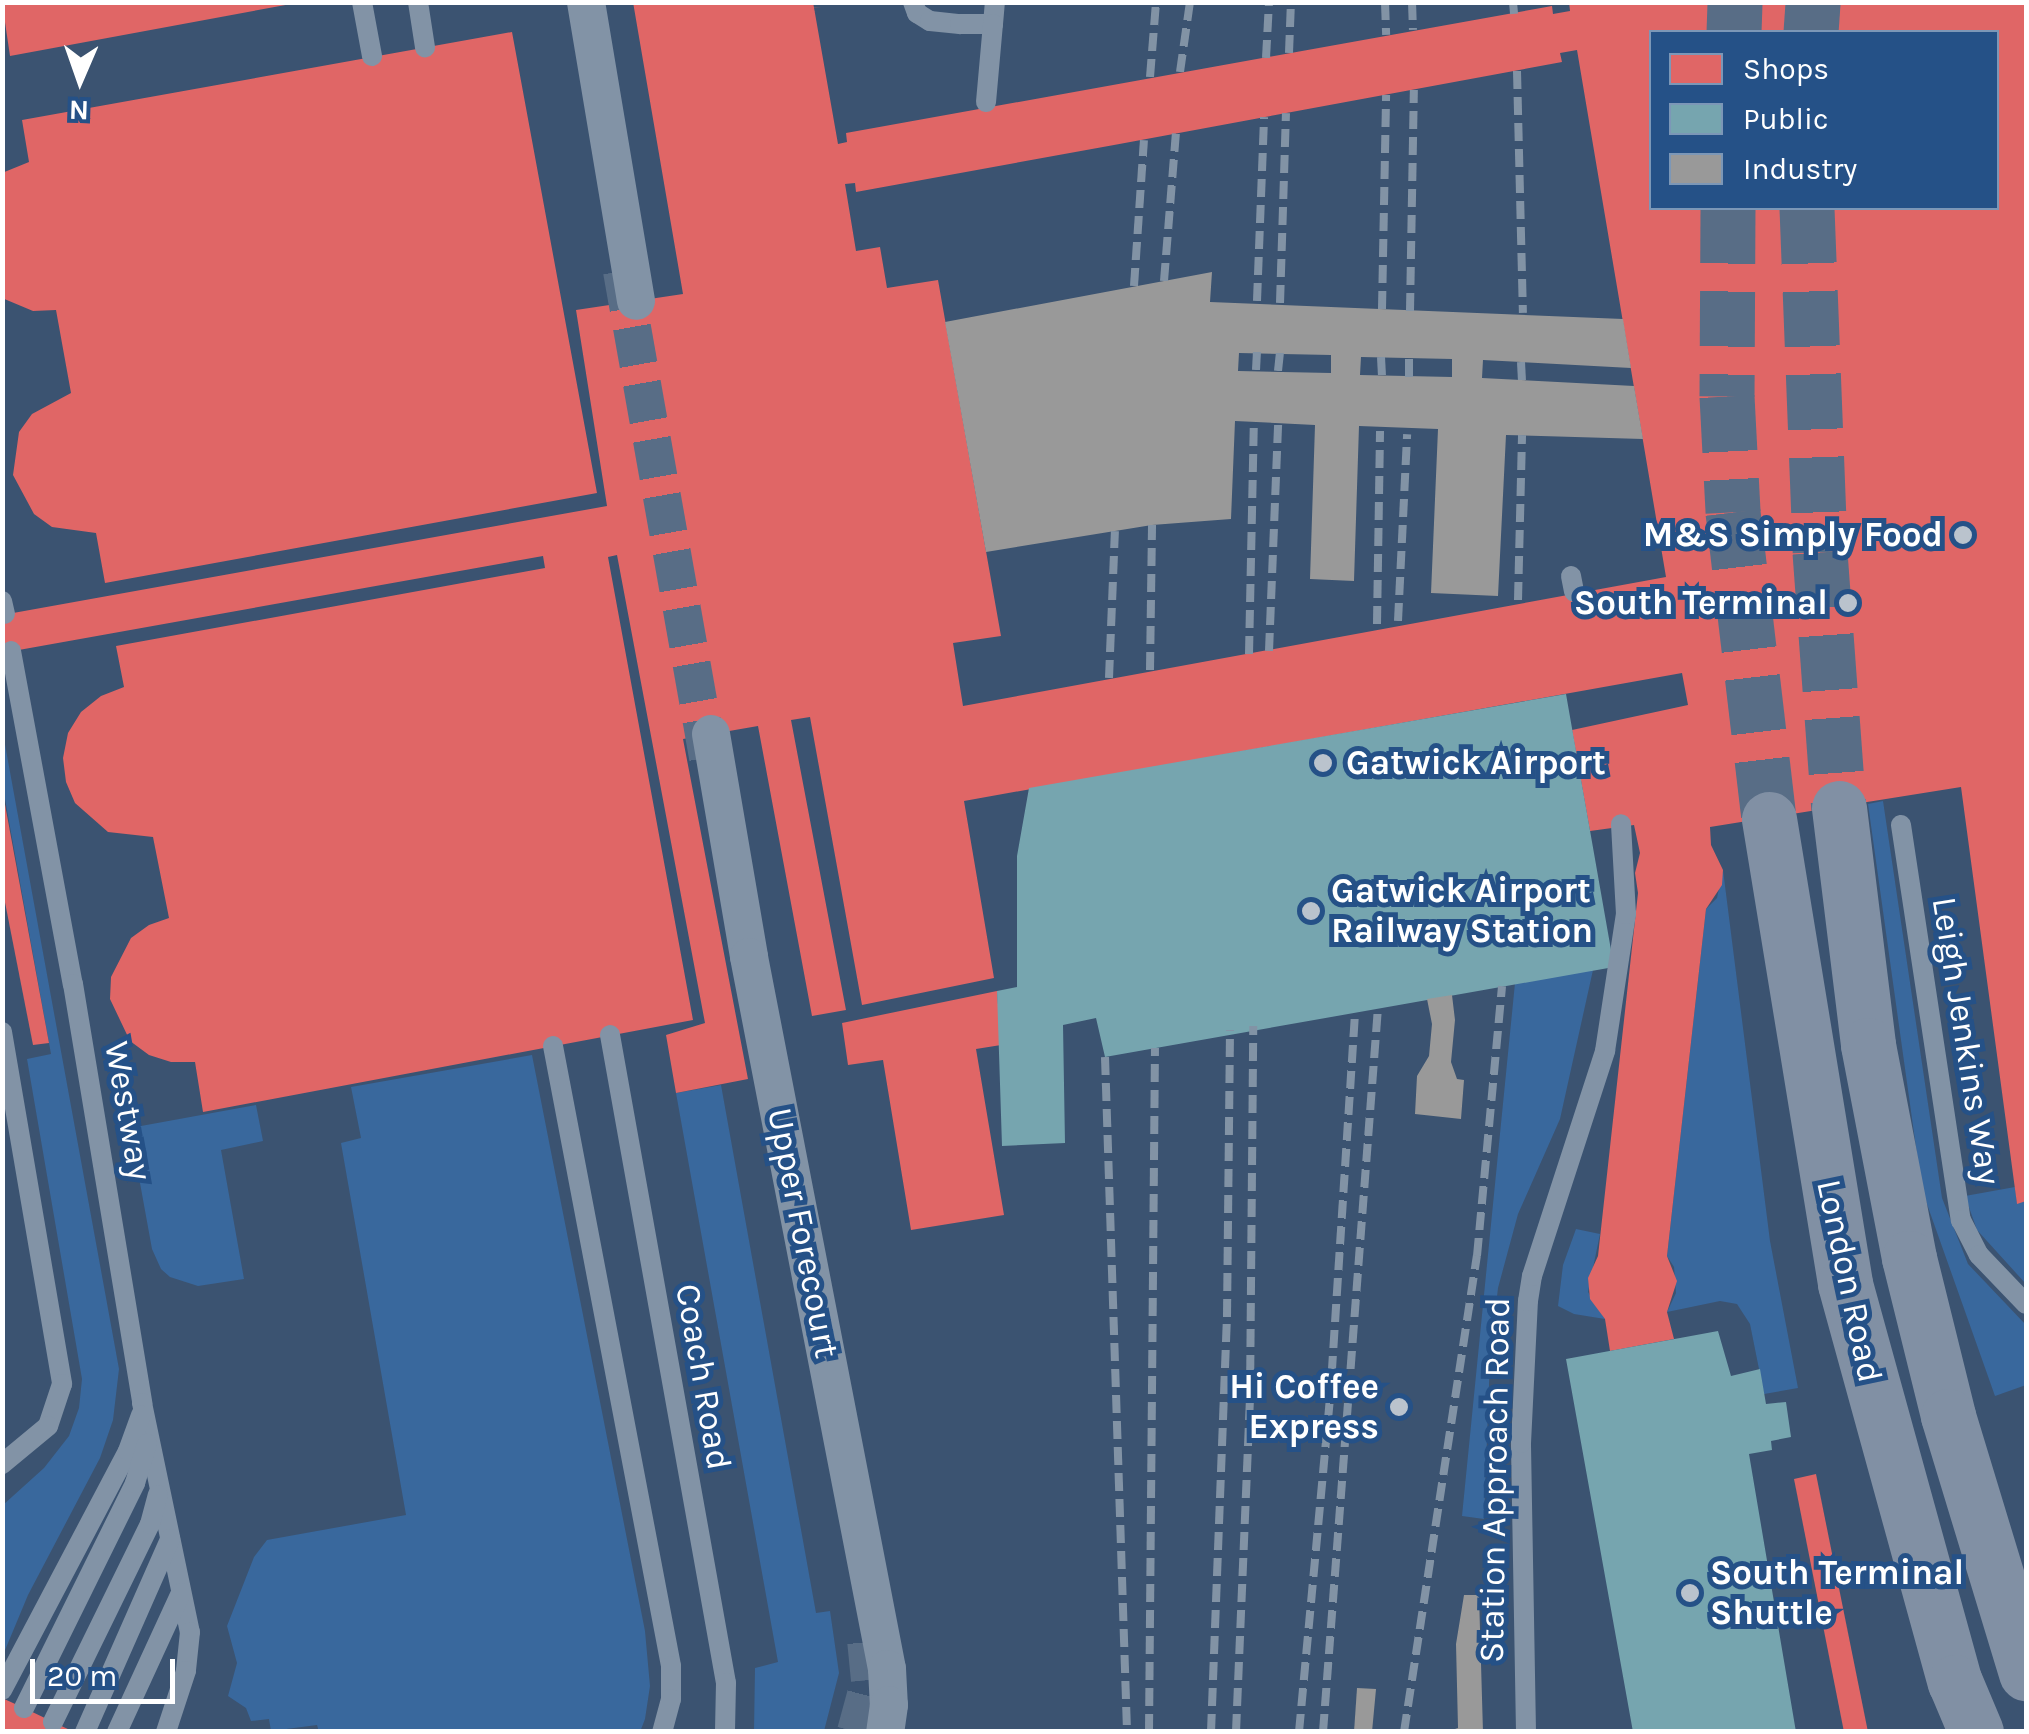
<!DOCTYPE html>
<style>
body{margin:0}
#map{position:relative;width:2029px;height:1734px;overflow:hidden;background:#3b5371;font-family:Karla,sans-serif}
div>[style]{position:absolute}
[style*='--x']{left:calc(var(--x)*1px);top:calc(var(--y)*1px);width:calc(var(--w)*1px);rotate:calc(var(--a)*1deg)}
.green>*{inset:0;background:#39689d}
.shops>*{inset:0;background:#e06666}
.public>*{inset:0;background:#76a5af}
.industry>*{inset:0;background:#999}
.street-tunnel>*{height:38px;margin-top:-19px;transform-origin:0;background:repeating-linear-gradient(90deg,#586d86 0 38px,transparent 0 57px)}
.primary-tunnel>*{height:55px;margin-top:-27.5px;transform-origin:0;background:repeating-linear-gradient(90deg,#586d86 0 55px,transparent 0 83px)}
.lane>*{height:20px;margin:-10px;padding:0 10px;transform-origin:10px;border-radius:10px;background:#8293a6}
.street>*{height:38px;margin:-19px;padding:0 19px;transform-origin:19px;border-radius:19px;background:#8293a6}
.primary>*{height:55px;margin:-27.5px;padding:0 27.5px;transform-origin:27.5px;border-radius:27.5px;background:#8190a4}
.rail>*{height:8px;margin-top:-4px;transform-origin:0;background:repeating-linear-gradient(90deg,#8293a5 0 18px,transparent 0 26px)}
.dots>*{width:28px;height:28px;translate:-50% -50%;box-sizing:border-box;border:5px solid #255187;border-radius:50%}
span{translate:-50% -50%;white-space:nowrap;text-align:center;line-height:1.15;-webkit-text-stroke:10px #255187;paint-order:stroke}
.poi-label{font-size:35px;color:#fff;font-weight:700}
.right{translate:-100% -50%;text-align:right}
.left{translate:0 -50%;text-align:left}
.street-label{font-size:35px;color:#fff}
.frame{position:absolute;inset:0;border:5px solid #fff;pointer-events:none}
.legend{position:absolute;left:1649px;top:30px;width:350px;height:180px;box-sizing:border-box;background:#255187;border:2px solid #7c97b7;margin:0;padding:12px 18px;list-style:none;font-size:30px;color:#fff}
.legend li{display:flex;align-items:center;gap:20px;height:50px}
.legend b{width:50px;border:2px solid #7c97b7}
.north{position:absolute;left:30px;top:30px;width:100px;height:100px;-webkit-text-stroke:8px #255187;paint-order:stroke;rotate:182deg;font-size:28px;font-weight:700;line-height:40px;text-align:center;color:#fff}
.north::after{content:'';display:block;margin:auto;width:35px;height:45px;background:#fff;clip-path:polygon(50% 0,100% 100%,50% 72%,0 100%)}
.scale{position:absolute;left:30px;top:1659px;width:145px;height:45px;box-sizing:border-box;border:5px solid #fff;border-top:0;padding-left:12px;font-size:30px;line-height:35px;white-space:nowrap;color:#fff;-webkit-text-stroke:8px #255187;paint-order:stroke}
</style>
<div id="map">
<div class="green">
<i style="clip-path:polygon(2px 728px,119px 1369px,113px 1420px,100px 1458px,28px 1595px,3px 1655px,3px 1505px,44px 1468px,69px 1436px,79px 1408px,82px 1379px,27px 1059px,51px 1054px,3px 788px)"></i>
<i style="clip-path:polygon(1883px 801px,1942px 1198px,1968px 1264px,2026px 1325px,2026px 1385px,1995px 1396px,1922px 1190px,1868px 804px)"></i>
<i style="clip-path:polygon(1723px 870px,1770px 1241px,1798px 1388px,1764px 1394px,1750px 1324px,1737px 1304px,1720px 1301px,1667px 1312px,1676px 1293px,1674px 1267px,1667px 1256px,1706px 909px,1717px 898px)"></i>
<i style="clip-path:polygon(1593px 970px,1560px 1119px,1518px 1214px,1498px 1288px,1490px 1358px,1484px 1519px,1462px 1516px,1515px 983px)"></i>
<i style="clip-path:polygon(532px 1055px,645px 1631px,650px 1686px,645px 1719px,640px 1732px,319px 1732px,317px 1725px,271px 1731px,269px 1719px,251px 1721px,246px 1708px,228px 1696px,237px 1663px,227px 1626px,254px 1557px,267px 1540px,406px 1515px,341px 1143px,361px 1138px,351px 1087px)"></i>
<i style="clip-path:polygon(721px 1085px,816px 1613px,830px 1611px,839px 1673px,824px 1731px,754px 1731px,755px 1668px,778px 1662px,676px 1093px)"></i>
<i style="clip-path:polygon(256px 1105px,263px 1141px,221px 1150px,244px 1279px,198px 1286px,170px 1277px,161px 1269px,152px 1249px,130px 1128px)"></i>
<i style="clip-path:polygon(2015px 1187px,2017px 1203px,2026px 1201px,2026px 1284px,1977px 1230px,1965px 1196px)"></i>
<i style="clip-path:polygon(1576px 1229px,1600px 1234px,1588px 1292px,1605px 1319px,1574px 1314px,1558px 1306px,1563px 1265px)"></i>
</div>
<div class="shops">
<i style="clip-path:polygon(2px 2px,291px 2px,291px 4px,10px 56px)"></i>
<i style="clip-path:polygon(evenodd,633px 2px,813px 2px,838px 144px,847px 142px,846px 133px,1552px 6px,1553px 14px,1570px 11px,1569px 2px,2026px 2px,2026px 1201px,2017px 1204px,1961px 787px,1710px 827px,1711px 845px,1723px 870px,1722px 885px,1706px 909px,1667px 1256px,1677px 1281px,1667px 1312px,1674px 1339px,1610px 1351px,1605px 1319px,1590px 1299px,1588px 1278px,1598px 1256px,1638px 893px,1635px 873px,1640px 853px,1634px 825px,1590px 831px,1572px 730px,1688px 705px,1682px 673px,964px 801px,994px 978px,862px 1005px,810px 717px,791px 720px,846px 1010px,812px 1016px,758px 726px,683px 739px,748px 1079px,676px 1093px,666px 1035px,705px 1023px,617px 555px,608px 557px,693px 1020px,203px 1112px,195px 1062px,171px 1062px,149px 1055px,130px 1041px,110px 999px,111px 977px,131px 938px,149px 925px,169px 918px,153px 837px,108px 832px,75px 803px,66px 782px,63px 758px,68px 733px,81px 712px,101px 696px,124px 687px,116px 646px,545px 568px,543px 556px,2px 653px,2px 615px,607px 506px,576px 310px,683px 294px,633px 2px,1652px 32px,1996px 32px,1996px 208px,1652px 208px,1652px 32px,633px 2px,1577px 50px,1666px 577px,963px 706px,953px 643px,1001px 636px,938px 280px,887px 288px,880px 247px,856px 251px,845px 184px,855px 183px,856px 192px,1114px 145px,1562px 62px,1560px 53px,1577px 50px)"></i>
<i style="clip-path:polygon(512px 32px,597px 493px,105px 583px,96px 533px,52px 527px,34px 514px,13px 475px,19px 432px,32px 414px,71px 393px,56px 310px,33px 311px,2px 298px,2px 173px,29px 162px,22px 120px)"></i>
<i style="clip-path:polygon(2px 799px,4px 799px,49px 1043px,33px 1045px,2px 887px)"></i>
<i style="clip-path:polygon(997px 991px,1001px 1045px,976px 1049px,1004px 1215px,911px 1230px,883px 1060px,848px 1065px,842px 1023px)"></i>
<i style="clip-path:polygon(1816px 1474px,1868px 1732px,1844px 1732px,1794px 1479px)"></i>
<i style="clip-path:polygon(2px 1698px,24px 1708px,74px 1732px,2px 1732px)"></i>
</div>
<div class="public">
<i style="clip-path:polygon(1566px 694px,1614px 967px,1105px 1057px,1096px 1018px,1063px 1025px,1065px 1143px,1002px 1146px,997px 991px,1017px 987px,1017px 856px,1029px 788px)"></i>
<i style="clip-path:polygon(1718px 1331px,1731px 1376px,1760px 1369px,1766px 1404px,1786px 1402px,1791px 1437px,1771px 1441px,1772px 1450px,1749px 1454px,1796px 1732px,1633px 1732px,1566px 1359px)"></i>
</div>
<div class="industry">
<i style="clip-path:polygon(evenodd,1212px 272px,1210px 302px,1623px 319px,1631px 368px,1483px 360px,1482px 378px,1634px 386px,1643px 439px,1506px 435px,1498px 596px,1431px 593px,1438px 429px,1359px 426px,1354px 581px,1310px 579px,1315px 425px,1235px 421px,1231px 519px,1152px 525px,986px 552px,945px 322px,1212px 272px,1239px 353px,1331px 355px,1331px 373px,1238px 371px,1239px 353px,1212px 272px,1361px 357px,1452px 359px,1452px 377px,1360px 375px,1361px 357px)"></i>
<i style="clip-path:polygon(1452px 995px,1455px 1020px,1451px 1062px,1457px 1079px,1464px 1080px,1461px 1119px,1415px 1114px,1417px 1076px,1429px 1056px,1432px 1024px,1427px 999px)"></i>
<i style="clip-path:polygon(1464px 1595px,1479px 1595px,1483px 1732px,1446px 1732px,1458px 1728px,1456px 1644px)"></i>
<i style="clip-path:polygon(1357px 1688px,1376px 1689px,1372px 1732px,1354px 1732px)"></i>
</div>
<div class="street-tunnel">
<i style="--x:622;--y:271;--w:505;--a:79.96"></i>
<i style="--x:856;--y:1732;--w:54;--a:-74.9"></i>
<i style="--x:870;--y:1680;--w:41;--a:-95.6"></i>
</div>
<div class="primary-tunnel">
<i style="--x:1734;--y:32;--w:30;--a:-88"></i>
<i style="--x:1811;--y:32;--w:30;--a:-86"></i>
<i style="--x:1728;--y:208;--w:188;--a:90.3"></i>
<i style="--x:1727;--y:396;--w:116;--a:87"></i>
<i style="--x:1733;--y:512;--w:309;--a:83.3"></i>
<i style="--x:1807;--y:208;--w:344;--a:87.8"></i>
<i style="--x:1820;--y:552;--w:257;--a:85.8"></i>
</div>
<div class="lane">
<i style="--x:362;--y:2;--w:55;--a:79.5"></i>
<i style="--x:418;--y:2;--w:46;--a:81.2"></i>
<i style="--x:913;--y:2;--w:12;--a:70"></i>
<i style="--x:917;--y:13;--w:15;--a:32"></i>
<i style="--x:930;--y:21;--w:30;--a:6"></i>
<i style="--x:960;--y:24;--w:33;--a:0"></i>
<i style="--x:993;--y:24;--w:22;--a:-85"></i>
<i style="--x:986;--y:102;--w:78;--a:-84.9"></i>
<i style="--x:1571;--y:576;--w:16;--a:79"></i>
<i style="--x:2;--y:601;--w:13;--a:77"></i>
<i style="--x:11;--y:651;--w:339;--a:79.5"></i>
<i style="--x:73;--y:984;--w:425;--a:80.6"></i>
<i style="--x:142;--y:1403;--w:234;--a:78.2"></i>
<i style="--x:190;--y:1632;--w:39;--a:96"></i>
<i style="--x:186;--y:1671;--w:64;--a:108.2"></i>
<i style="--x:1901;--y:825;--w:400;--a:81.4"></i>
<i style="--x:1961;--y:1220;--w:39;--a:63"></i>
<i style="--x:1979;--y:1255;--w:68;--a:46.2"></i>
<i style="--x:2;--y:1032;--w:357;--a:80.3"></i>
<i style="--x:62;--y:1384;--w:44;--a:108.4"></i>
<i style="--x:48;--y:1426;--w:60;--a:140.4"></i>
<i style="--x:610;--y:1035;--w:658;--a:79.85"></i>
<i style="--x:726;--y:1683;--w:49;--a:91.2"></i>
<i style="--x:553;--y:1046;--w:631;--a:79.22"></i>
<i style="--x:671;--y:1666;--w:33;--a:90"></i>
<i style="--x:671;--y:1699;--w:34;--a:105"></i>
<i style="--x:2;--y:1690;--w:270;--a:-62.2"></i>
<i style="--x:128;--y:1451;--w:38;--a:-70"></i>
<i style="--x:24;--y:1708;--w:251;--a:-63.7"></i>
<i style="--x:135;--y:1483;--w:41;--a:-72.9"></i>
<i style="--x:53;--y:1722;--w:220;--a:-63.9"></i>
<i style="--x:150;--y:1524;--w:30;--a:-75"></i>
<i style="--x:85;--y:1732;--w:211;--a:-66.2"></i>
<i style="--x:117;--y:1732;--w:153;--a:-65.3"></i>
<i style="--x:1526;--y:1732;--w:289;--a:-91"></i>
<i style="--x:1521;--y:1443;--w:142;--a:-87.2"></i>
<i style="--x:1528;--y:1301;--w:25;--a:-81"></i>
<i style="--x:1532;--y:1276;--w:237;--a:-72"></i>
<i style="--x:1605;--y:1051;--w:139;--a:-81.3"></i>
<i style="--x:1626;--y:914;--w:90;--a:-93.2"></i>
</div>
<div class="street">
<i style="--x:586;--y:2;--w:303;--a:80.5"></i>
<i style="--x:711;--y:734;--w:226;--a:80.3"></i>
<i style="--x:749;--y:957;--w:725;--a:79.03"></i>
<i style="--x:887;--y:1669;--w:36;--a:87"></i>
<i style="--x:889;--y:1705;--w:27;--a:98"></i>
</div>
<div class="primary">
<i style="--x:1839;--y:808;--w:239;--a:83"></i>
<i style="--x:1868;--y:1045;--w:217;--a:79.1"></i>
<i style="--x:1909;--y:1258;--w:163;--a:76.1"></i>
<i style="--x:1948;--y:1416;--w:269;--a:73.1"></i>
<i style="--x:1769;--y:819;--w:471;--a:80.7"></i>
<i style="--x:1845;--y:1284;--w:413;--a:74.6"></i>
<i style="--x:1955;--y:1682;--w:54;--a:67.2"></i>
</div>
<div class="rail">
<i style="--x:1385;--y:2;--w:33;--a:88"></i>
<i style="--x:1412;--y:2;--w:28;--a:88"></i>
<i style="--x:1513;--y:2;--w:12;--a:85"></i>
<i style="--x:1289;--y:53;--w:51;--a:-87.8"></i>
<i style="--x:1266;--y:58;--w:56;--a:-86.9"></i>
<i style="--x:1517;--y:71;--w:242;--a:88.6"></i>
<i style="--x:1180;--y:72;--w:71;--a:-81.9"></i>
<i style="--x:1150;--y:77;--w:75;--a:-85.4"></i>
<i style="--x:1164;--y:281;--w:148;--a:-85.4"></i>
<i style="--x:1134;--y:286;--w:146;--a:-86.1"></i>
<i style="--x:1257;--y:301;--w:184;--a:-87.8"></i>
<i style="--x:1280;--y:303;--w:190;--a:-88.2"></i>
<i style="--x:1382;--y:309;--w:214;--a:-88.9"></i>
<i style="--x:1410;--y:311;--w:221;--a:-89"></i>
<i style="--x:1381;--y:357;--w:19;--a:87"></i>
<i style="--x:1521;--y:362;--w:19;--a:87"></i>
<i style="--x:1256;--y:370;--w:19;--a:-87"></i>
<i style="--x:1278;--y:371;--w:19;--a:-84"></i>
<i style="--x:1409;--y:377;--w:19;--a:-90"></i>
<i style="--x:1518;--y:600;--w:165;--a:-88.6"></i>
<i style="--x:1398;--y:621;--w:187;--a:-87.2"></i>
<i style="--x:1377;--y:624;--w:193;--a:-89.1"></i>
<i style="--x:1269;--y:651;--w:228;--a:-87.7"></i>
<i style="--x:1249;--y:654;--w:232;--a:-88.8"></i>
<i style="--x:1150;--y:670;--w:145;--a:-89.2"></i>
<i style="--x:1109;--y:678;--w:147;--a:-87.7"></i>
<i style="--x:1105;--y:1057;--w:675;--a:88.13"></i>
<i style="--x:1149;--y:1732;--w:684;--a:-89.5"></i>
<i style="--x:1211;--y:1732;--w:415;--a:-87.8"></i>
<i style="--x:1227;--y:1317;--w:287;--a:-89.4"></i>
<i style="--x:1236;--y:1732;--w:333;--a:-87.6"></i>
<i style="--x:1250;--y:1399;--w:373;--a:-89.5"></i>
<i style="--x:1299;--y:1732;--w:333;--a:-84.7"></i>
<i style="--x:1330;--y:1400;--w:389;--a:-86.3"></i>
<i style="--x:1323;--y:1732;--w:726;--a:-85.66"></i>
<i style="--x:1404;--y:1732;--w:482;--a:-81.3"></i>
<i style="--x:1477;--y:1256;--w:271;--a:-84.7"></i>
</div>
<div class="dots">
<i style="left:1963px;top:535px;background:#bac3cd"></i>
<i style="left:1848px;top:603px;background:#bac3cd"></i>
<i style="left:1323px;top:763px;background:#bac3cd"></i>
<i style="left:1311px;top:911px;background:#bac3cd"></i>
<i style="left:1399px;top:1407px;background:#bac3cd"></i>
<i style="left:1690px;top:1593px;background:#bac3cd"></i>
</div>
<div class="poi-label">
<span class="right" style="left:1943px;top:535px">M&amp;S Simply Food</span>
<span class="right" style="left:1828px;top:603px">South Terminal</span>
<span class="left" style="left:1346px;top:763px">Gatwick Airport</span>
<span class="left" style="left:1331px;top:911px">Gatwick Airport<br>Railway Station</span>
<span class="right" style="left:1379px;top:1407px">Hi Coffee<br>Express</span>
<span class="left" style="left:1710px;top:1593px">South Terminal<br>Shuttle</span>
</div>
<div class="street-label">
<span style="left:1966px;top:1041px;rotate:81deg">Leigh Jenkins Way</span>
<span style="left:128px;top:1111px;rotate:80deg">Westway</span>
<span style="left:803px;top:1233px;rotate:79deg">Upper Forecourt</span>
<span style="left:1849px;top:1281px;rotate:78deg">London Road</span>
<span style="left:703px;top:1377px;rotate:80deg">Coach Road</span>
<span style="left:1495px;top:1480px;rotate:-89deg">Station Approach Road</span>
</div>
<div class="frame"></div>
<ul class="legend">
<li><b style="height:28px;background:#e06666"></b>Shops</li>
<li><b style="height:28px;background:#76a5af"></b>Public</li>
<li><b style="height:28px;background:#999"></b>Industry</li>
</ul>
<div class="north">N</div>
<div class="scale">20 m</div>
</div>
